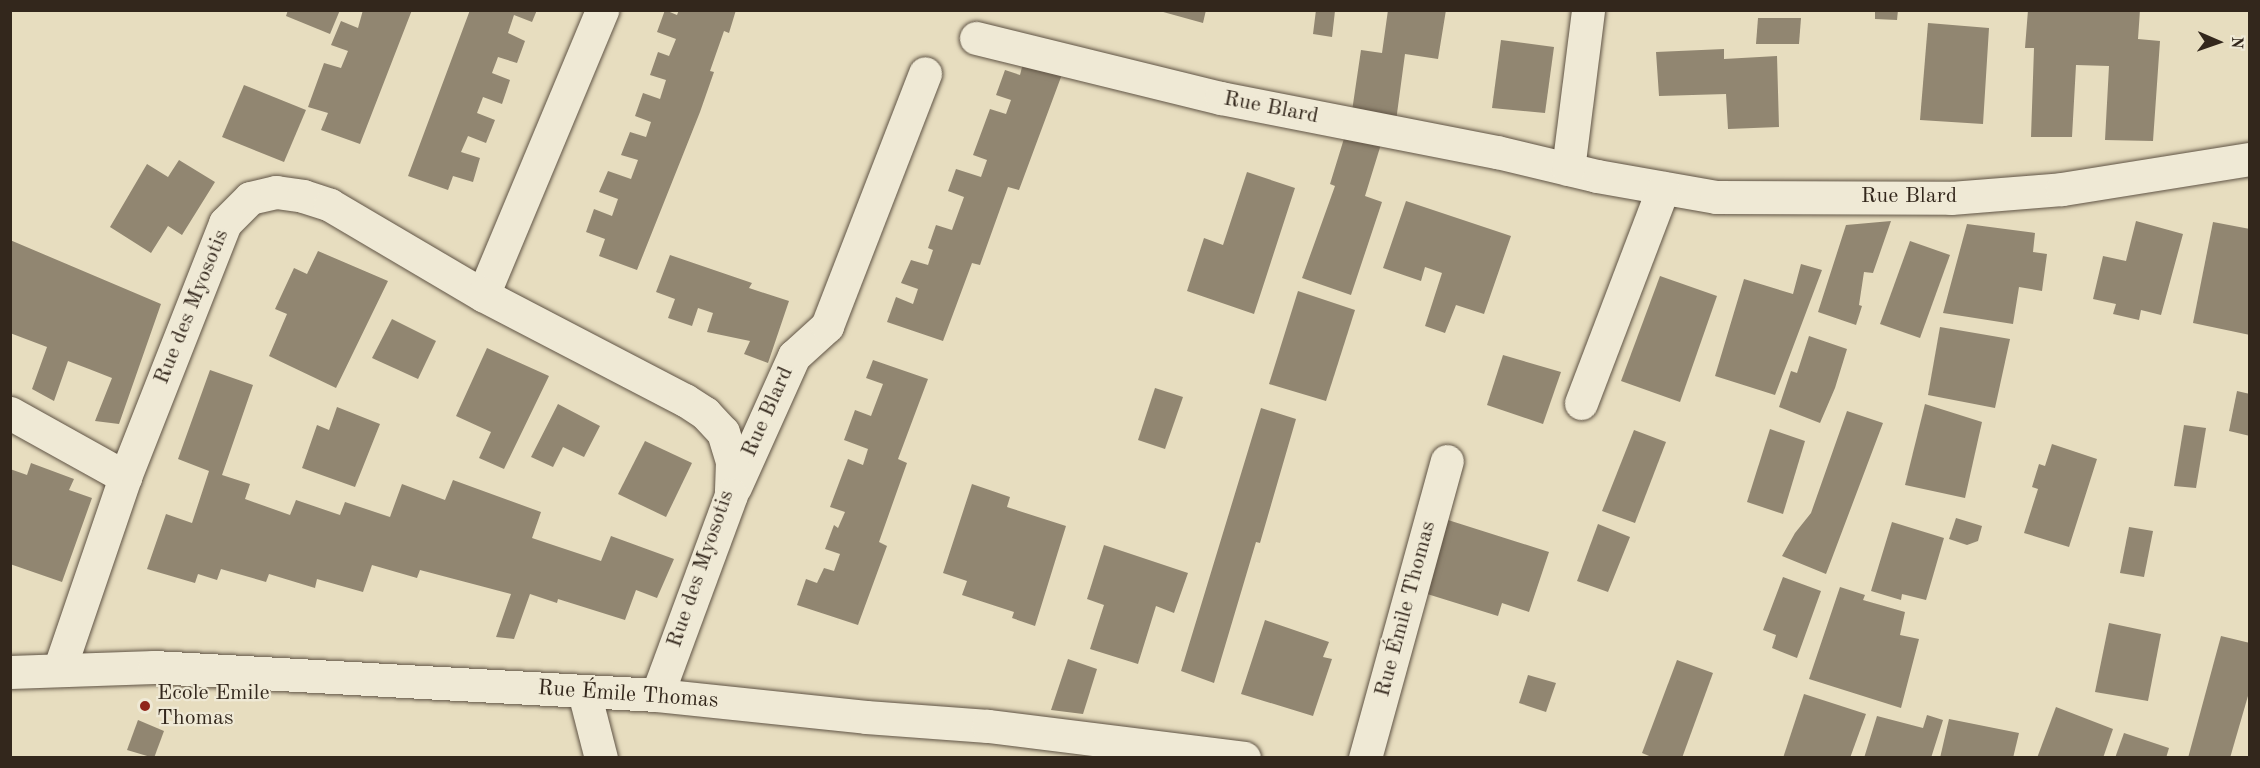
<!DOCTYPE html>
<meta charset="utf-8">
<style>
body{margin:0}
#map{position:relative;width:2260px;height:768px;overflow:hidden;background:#e7ddbf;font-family:"Old Standard TT",serif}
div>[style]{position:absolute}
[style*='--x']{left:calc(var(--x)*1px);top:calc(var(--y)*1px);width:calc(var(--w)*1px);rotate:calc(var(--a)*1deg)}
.building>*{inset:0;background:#918671}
.roads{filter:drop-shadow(0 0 2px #605445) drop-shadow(0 0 2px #605445)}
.minor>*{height:33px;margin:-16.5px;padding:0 16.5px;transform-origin:16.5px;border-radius:16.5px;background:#efe9d5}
.dots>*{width:16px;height:16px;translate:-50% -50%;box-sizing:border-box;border:3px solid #efe9d5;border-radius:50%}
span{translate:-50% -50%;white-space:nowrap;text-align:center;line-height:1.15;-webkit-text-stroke:4.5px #efe9d5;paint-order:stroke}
.street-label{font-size:22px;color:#33271c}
.poi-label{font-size:22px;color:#33271c}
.left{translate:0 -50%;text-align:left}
.frame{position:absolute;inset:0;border:12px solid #33271c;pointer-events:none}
.north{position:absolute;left:2188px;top:12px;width:60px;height:60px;-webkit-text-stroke:4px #efe9d5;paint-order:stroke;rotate:92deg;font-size:16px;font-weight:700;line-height:24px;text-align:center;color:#33271c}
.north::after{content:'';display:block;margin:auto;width:21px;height:27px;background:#33271c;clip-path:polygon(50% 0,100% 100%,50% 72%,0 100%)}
</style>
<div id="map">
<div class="building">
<i style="clip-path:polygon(288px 10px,340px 10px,330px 34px,286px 16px)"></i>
<i style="clip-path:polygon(363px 10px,412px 10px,360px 144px,321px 130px,328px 113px,308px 107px,324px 63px,341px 68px,348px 51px,331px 45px,341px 21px,358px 28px)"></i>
<i style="clip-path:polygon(470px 10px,537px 10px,532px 22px,514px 15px,508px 33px,525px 41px,517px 63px,498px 57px,492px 73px,510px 80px,502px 104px,483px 97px,477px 113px,495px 120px,486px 143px,468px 136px,461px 152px,480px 158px,473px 182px,453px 176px,448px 190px,408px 176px)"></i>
<i style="clip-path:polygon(665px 10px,677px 15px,679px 10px,736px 10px,729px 33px,724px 31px,710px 71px,714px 72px,700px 112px,637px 270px,599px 256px,605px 239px,586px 232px,594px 209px,612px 216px,618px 199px,599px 192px,608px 171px,631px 179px,638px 160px,621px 155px,630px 132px,646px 137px,651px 122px,635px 116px,643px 93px,660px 99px,666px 80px,650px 75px,658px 52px,669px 56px,676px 39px,657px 32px)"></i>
<i style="clip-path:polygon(1156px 10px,1206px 10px,1203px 23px)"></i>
<i style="clip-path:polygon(1316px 10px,1335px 11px,1332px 37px,1313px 34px)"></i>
<i style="clip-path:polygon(1388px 10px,1446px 10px,1438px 59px,1405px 54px,1396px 121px,1352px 111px,1361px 50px,1382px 53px)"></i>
<i style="clip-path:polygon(1875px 10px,1898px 10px,1897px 20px,1875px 19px)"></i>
<i style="clip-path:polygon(2028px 10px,2140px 10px,2138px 39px,2160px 41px,2153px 141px,2105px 140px,2109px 66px,2076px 65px,2072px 137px,2031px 137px,2034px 48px,2025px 48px)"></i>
<i style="clip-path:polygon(1758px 18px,1801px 18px,1799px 44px,1756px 44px)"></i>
<i style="clip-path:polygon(1928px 23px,1989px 28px,1983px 124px,1920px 120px)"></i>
<i style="clip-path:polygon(1501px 40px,1554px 47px,1545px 113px,1492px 108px)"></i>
<i style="clip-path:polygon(1724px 49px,1724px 59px,1777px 56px,1779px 127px,1728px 129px,1726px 94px,1659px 96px,1656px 52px)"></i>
<i style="clip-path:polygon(1024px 59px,1064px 69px,1019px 190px,1008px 187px,980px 265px,972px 263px,943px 341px,887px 322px,896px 297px,913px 304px,918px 289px,901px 283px,911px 260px,928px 265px,933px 250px,928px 248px,936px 225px,952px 230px,964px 197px,948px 191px,956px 169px,981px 177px,987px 160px,973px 155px,990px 109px,1006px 114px,1011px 100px,996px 95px,1005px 70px,1020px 75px)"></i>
<i style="clip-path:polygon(244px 85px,306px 110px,284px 162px,222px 137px)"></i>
<i style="clip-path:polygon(1346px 132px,1382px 141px,1365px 196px,1382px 202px,1351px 295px,1302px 278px,1335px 186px,1330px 184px)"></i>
<i style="clip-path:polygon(179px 160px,215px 182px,182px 235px,168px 226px,151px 253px,110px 227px,147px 164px,168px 177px)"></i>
<i style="clip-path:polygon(1247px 172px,1295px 188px,1254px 314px,1187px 291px,1204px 238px,1223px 245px)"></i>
<i style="clip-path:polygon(1406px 201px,1511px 236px,1484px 314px,1456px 305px,1445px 333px,1425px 326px,1442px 273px,1425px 267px,1421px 281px,1383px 268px)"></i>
<i style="clip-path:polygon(1891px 221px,1873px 273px,1864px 272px,1859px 305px,1862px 306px,1856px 325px,1818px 312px,1846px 225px)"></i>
<i style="clip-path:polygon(2136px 221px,2183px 234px,2161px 315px,2141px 310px,2139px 320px,2113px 314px,2116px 304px,2093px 299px,2103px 256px,2126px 261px)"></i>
<i style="clip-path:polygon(2213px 222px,2250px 229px,2250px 335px,2193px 323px)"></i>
<i style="clip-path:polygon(1967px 224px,2035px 233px,2033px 252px,2047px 254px,2042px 291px,2019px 287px,2013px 324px,1943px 313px)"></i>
<i style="clip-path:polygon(10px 240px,161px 304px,119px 424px,95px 421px,112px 378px,89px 369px,68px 361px,54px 401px,32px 389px,47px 347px,10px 333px)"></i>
<i style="clip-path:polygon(1910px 241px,1950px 255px,1920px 338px,1880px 324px)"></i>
<i style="clip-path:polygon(318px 251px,388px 281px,336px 388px,269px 356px,287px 314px,275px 309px,294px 268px,307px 274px)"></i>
<i style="clip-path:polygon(670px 255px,752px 283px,749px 288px,789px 301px,768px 363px,744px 354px,750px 341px,707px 332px,713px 313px,698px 308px,692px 326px,668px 318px,675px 299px,656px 292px)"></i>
<i style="clip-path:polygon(1801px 264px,1822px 270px,1775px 395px,1715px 376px,1744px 279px,1793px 294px)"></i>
<i style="clip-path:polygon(1660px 276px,1717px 296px,1680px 402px,1621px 381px)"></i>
<i style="clip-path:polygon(1298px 291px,1355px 310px,1326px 401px,1269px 384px)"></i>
<i style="clip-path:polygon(392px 319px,436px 341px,418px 379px,372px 358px)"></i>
<i style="clip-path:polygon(1940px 327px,2010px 339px,1995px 408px,1928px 395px)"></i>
<i style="clip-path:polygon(1809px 336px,1847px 349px,1835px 388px,1820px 423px,1779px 407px,1791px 371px,1797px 373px)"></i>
<i style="clip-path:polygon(487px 348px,549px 376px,504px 469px,479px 458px,491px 432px,456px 416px)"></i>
<i style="clip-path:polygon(1503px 355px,1561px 372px,1543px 424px,1487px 405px)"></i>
<i style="clip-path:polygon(873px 360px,928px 379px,898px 459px,907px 463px,879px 542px,887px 546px,858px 625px,797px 605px,806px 579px,817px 583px,824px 568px,834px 571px,840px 554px,825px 549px,834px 525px,838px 528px,845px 512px,830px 507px,848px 459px,863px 465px,868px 449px,844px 440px,855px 410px,871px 416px,883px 384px,866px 378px)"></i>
<i style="clip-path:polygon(210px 370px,253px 385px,222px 475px,250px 484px,245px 499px,290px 515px,296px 500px,340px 515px,345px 502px,390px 517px,402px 484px,445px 500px,453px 480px,541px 512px,532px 538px,601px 561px,611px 536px,674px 559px,657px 598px,636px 590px,625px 620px,558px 599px,557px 603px,530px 594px,514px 639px,496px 637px,511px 594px,420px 570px,417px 578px,372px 565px,363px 592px,317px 579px,315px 588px,269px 574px,266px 582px,221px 569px,217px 580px,198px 574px,195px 583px,147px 569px,166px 514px,192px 523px,209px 471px,178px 459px)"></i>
<i style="clip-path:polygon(1155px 388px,1183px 397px,1165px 449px,1138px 440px)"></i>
<i style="clip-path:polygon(2237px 391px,2250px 394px,2250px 436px,2229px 431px)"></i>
<i style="clip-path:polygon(558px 404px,600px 426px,584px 457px,563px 447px,553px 467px,531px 457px)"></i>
<i style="clip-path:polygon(1925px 404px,1982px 422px,1965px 498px,1905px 485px)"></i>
<i style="clip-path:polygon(337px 407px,380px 424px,355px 487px,302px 468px,317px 425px,329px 430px)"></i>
<i style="clip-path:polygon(1261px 408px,1296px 419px,1260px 543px,1256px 542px,1214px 683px,1181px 671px)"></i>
<i style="clip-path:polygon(1847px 411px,1883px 423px,1826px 574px,1782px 556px,1795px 533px,1811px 513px)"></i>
<i style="clip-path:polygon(2184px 425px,2206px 428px,2196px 488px,2174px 486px)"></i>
<i style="clip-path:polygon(1770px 429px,1805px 441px,1783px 514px,1747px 502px)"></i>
<i style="clip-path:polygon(1634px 430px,1666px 442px,1635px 523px,1602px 511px)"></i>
<i style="clip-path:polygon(645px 441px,692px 463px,666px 517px,618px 494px)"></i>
<i style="clip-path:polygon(2052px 444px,2097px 459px,2069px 547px,2024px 533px,2038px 489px,2032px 487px,2039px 464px,2045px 466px)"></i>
<i style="clip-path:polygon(31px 463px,74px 479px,69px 490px,92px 498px,62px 582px,10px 564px,10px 469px,27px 475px)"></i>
<i style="clip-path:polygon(972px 484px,1010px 497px,1007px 507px,1066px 526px,1035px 626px,1012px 618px,1014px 612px,962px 595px,967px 581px,943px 573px)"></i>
<i style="clip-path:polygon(1956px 518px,1982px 526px,1978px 541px,1967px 545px,1949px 539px)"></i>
<i style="clip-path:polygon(1448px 520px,1549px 552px,1529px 612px,1502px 603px,1498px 616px,1424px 593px)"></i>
<i style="clip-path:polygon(1892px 522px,1944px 538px,1926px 600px,1902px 594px,1901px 600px,1871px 591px)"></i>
<i style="clip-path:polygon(1598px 524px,1630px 537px,1608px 592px,1577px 581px)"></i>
<i style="clip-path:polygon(2129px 527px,2153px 531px,2144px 577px,2120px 573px)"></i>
<i style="clip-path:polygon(1104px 545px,1188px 573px,1174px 613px,1156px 606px,1138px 664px,1090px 649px,1104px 605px,1087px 599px)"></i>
<i style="clip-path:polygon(1783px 577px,1821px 591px,1797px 658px,1772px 648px,1776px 635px,1763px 630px)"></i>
<i style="clip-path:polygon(1840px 587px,1865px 595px,1863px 600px,1905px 612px,1900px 635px,1919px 639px,1901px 708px,1809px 679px)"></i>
<i style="clip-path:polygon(1265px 620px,1329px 642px,1323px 657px,1332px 659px,1313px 716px,1241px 694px)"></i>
<i style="clip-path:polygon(2109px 623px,2161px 634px,2148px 701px,2095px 692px)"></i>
<i style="clip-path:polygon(2221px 636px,2250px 643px,2250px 689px,2230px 758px,2188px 758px)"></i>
<i style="clip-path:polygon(1068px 659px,1097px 669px,1083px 714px,1051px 710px)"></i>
<i style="clip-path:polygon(1677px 660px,1713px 673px,1682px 758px,1654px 758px,1642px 753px)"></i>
<i style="clip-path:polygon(1528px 675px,1556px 683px,1546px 712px,1519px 703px)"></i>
<i style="clip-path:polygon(1804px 694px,1866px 714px,1850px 758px,1783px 758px)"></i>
<i style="clip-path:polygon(2056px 707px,2113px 729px,2103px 758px,2037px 758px)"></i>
<i style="clip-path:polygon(1927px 715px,1943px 720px,1931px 758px,1864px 758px,1877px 716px,1923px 728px)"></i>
<i style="clip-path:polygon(1949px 719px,2019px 733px,2013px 758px,1940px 758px)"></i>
<i style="clip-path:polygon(138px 720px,164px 731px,154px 758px,127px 750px)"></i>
<i style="clip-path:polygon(2124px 733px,2169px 748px,2166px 758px,2115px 758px)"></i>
</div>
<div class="roads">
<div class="minor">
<i style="--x:976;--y:38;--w:252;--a:13.8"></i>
<i style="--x:1221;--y:98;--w:281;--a:11.1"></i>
<i style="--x:1497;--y:152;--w:103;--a:13.5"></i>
<i style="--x:1597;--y:176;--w:121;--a:10"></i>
<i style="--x:1716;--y:197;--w:235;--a:0.2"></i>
<i style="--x:1951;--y:198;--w:111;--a:-4.6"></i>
<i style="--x:2062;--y:189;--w:190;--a:-9.1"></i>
<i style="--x:1568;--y:169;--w:160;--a:-82.8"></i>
<i style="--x:483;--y:295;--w:309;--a:-67.3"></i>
<i style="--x:1581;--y:403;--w:230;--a:-69.1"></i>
<i style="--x:10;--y:413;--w:132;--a:29.1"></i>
<i style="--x:735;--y:487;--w:144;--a:-65.8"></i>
<i style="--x:794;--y:356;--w:45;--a:-42.3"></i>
<i style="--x:827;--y:326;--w:271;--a:-68.8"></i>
<i style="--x:59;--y:670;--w:204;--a:-71.1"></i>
<i style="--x:125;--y:477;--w:273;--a:-68.5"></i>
<i style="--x:225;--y:223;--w:35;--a:-45"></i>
<i style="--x:250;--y:198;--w:27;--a:-13"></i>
<i style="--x:276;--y:192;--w:27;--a:8"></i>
<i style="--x:303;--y:196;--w:28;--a:18"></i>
<i style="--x:330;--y:205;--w:178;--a:30.5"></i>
<i style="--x:483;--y:295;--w:228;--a:27.5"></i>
<i style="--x:685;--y:400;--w:24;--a:33"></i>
<i style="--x:705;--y:413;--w:26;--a:47"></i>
<i style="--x:723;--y:432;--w:30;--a:73"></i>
<i style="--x:732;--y:461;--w:34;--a:92"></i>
<i style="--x:731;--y:495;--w:213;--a:110.3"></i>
<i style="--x:10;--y:672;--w:144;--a:-2"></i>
<i style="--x:154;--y:667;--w:504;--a:3.19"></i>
<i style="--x:657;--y:695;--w:210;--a:6"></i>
<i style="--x:866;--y:717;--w:122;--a:4.2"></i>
<i style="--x:988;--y:726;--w:258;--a:7.1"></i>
<i style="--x:584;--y:692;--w:68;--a:75.6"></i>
<i style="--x:1365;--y:758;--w:308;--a:-74.6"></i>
</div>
</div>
<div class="dots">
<i style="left:145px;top:706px;background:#8f2418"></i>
</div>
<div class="street-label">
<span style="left:1271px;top:108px;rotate:11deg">Rue Blard</span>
<span style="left:1909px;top:197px">Rue Blard</span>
<span style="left:192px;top:307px;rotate:-68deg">Rue des Myosotis</span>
<span style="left:768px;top:412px;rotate:-66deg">Rue Blard</span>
<span style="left:701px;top:569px;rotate:-71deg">Rue des Myosotis</span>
<span style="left:1406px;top:609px;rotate:-75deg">Rue Émile Thomas</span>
<span style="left:628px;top:695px;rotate:4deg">Rue Émile Thomas</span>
</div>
<div class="poi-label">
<span class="left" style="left:157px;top:706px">Ecole Emile<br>Thomas</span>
</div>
<div class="frame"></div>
<div class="north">N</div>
</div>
